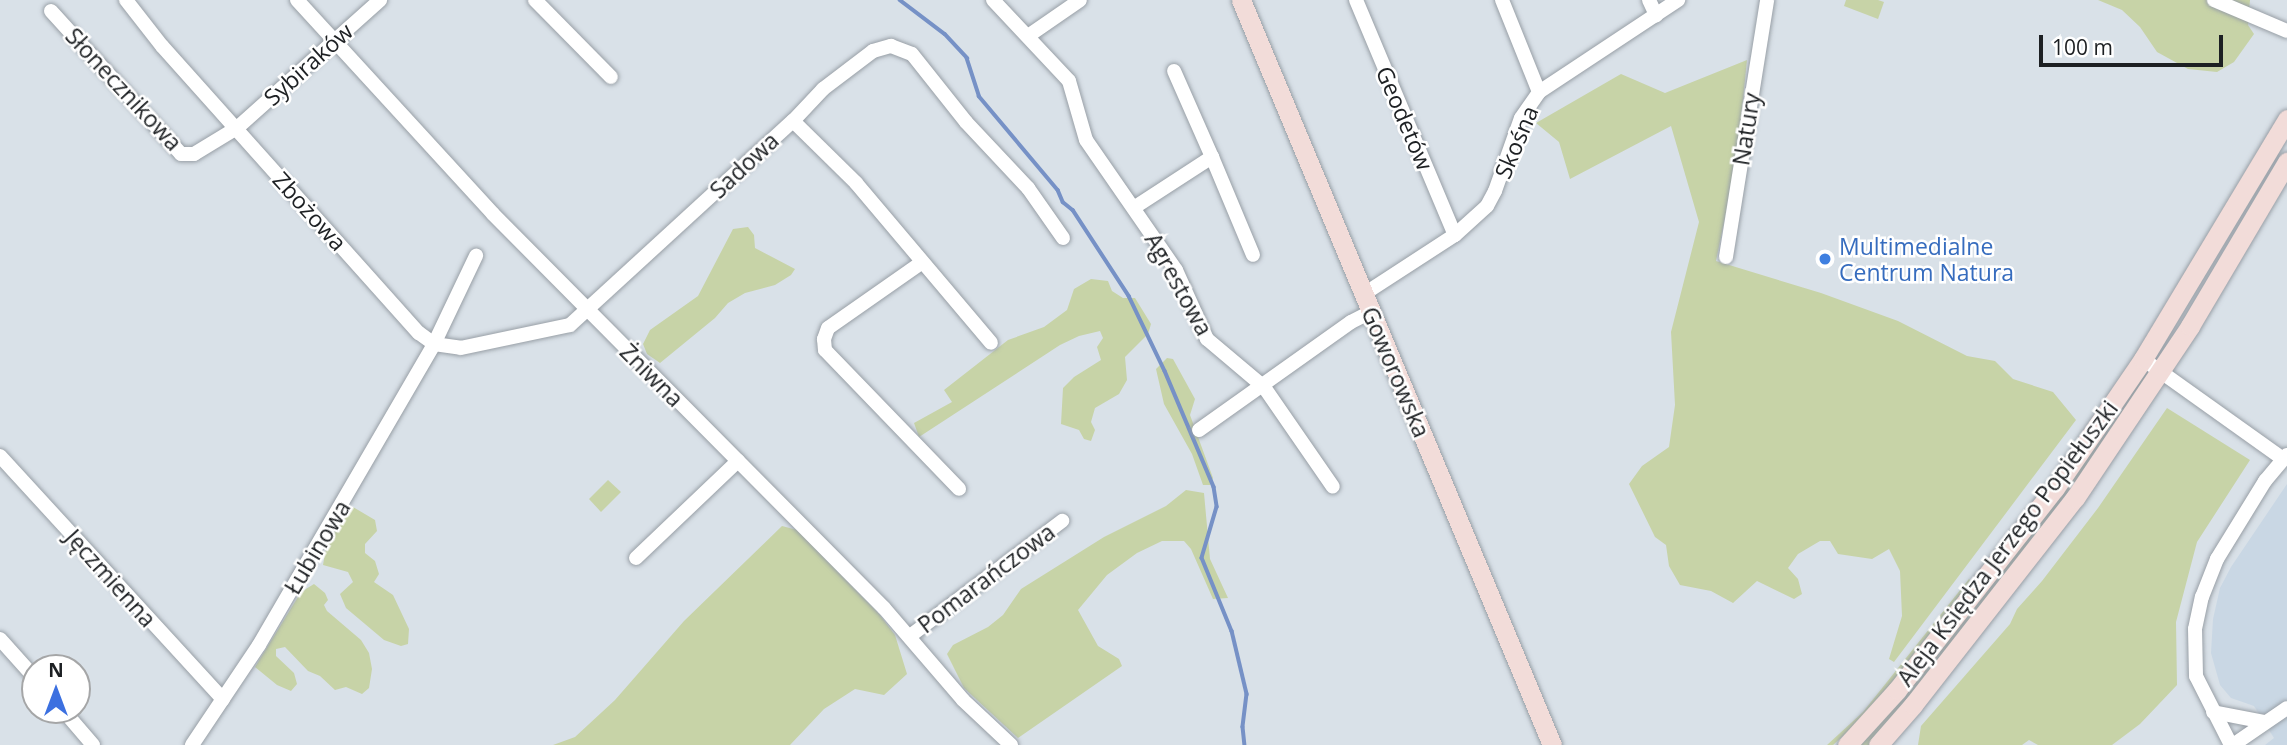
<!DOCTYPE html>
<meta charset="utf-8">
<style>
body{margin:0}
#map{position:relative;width:2287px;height:745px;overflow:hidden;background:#d9e1e8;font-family:"Open Sans",sans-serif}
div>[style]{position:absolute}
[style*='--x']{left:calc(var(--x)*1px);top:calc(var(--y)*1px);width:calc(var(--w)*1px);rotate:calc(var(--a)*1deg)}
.built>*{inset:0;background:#c9d7e4}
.green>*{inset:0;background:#c7d3a7}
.stream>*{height:3.5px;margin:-1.75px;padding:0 1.75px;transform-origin:1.75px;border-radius:1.75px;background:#7691c6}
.roads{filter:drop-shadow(0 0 2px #989fa6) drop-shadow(0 0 2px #989fa6)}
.street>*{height:14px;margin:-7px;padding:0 7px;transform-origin:7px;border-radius:7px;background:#fff}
.secondary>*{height:19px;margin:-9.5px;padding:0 9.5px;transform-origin:9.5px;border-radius:9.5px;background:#f2dcd9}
.dots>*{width:19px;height:19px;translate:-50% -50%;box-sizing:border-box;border:4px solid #fff;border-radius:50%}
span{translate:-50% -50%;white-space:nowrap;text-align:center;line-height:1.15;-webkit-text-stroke:5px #fff;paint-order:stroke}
.street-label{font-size:23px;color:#1d2023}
.shop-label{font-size:23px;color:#366cbe}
.left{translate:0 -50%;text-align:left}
.north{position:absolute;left:21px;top:654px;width:70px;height:70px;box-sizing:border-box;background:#fff;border:2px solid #a5a6a7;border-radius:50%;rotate:0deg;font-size:19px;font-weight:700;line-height:28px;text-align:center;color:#1d2023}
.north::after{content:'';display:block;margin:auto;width:24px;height:32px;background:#3c70e0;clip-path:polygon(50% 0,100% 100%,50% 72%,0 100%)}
.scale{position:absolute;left:2039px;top:35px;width:184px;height:32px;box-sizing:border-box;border:4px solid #1d2023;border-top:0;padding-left:9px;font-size:21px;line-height:24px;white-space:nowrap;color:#1d2023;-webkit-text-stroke:5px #fff;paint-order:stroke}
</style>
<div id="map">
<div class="built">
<i style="clip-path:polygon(2287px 484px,2287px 745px,2265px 745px,2274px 738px,2254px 706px,2231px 698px,2220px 685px,2211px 653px,2213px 619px,2220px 588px,2231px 567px)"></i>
</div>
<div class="green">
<i style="clip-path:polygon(1846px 0,1878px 0,1884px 2px,1878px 19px,1844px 6px)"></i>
<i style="clip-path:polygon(2098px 0,2250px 0,2248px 25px,2254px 34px,2234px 62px,2217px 72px,2188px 69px,2157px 52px,2140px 27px,2122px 10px)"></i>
<i style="clip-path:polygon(1747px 60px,1737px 159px,1716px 261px,1821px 293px,1898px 321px,1967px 356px,1995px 361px,2013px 379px,2053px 392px,2076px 420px,1894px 662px,1889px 659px,1902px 616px,1900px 571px,1889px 549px,1872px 559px,1838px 554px,1830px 541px,1820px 541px,1798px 554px,1788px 568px,1798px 579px,1802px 594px,1794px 599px,1757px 581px,1733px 603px,1711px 591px,1680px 585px,1669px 566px,1666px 545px,1655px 537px,1629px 484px,1642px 466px,1669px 447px,1675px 405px,1671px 332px,1699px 222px,1671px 126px,1570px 179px,1559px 142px,1536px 123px,1621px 74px,1665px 93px)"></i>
<i style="clip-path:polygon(748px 227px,754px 235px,755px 248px,795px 269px,791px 275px,775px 285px,745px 293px,728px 303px,715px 318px,660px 363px,647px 354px,643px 344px,650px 330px,698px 296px,733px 229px)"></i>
<i style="clip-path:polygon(1091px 279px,1108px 281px,1112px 291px,1123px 298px,1135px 298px,1151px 324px,1148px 334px,1125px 357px,1127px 380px,1119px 394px,1095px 408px,1091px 422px,1095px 430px,1091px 441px,1084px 439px,1079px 430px,1061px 424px,1063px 388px,1074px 377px,1101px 360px,1097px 347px,1103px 338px,1100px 331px,1079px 336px,1060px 345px,919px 437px,914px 423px,952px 402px,944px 390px,1008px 340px,1044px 327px,1067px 310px,1074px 289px)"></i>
<i style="clip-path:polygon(1167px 358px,1173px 359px,1195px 399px,1190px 415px,1213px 478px,1210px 485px,1203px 485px,1192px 454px,1164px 404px,1156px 369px)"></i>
<i style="clip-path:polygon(2145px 370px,2154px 374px,1980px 611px,1870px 745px,1857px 745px)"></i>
<i style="clip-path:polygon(2167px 408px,2250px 460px,2197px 542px,2176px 622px,2177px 685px,2140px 724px,2112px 745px,2038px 745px,2029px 740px,2022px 745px,1918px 745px,1921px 726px,2010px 624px,2017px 609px,2042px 581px,2098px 508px)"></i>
<i style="clip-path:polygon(608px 480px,621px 492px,601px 512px,589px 499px)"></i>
<i style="clip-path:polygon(1186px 490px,1204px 493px,1210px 559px,1228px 598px,1213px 599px,1191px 549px,1184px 541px,1162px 541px,1137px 553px,1107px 575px,1078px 610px,1098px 646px,1119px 659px,1122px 666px,1018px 738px,964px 688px,947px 654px,953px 645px,988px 627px,1003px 615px,1021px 589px,1104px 537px,1166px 506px)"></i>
<i style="clip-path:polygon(353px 507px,375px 520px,377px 531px,365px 544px,365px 553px,375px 561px,379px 574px,374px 582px,393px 595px,409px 629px,408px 644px,401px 646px,384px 640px,346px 608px,340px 594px,353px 582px,348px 572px,323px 565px,327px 542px,348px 508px)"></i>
<i style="clip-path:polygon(782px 526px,797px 530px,879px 614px,895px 635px,907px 674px,884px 695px,855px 689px,824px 709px,790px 745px,553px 745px,575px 737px,615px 700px,684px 621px)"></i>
<i style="clip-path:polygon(1969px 579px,1972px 583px,1867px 714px,1833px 745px,1827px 745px,1863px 712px)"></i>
<i style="clip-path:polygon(314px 584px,325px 593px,328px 600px,324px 605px,327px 611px,361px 640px,369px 653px,372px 669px,369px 688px,362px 694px,346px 687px,335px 690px,320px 676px,308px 671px,285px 647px,276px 649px,276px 656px,294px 673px,297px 684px,291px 691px,277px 685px,255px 667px,301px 592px)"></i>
</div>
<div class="stream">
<i style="--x:900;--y:0;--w:56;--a:37.1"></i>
<i style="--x:945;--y:34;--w:33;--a:47"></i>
<i style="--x:967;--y:58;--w:40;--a:72"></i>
<i style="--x:979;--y:96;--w:123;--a:50"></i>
<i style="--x:1058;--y:190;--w:13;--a:67"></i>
<i style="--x:1063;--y:202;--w:13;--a:39"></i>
<i style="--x:1073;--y:210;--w:103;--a:56.9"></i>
<i style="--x:1129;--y:296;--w:83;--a:64.4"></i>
<i style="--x:1165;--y:371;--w:126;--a:67.1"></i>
<i style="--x:1214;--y:487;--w:20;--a:81"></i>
<i style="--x:1217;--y:507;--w:53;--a:106.4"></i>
<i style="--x:1202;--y:558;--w:79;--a:67.7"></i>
<i style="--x:1232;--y:631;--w:65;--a:76.6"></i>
<i style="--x:1247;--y:694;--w:33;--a:97"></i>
<i style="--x:1243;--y:727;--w:18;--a:84"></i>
</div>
<div class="roads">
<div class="street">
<i style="--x:126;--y:0;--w:58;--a:52"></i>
<i style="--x:162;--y:46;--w:385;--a:48.2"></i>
<i style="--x:419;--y:333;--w:19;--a:36"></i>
<i style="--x:434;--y:344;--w:98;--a:-64.5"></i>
<i style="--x:297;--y:0;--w:290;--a:47.5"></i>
<i style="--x:493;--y:214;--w:555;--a:45.22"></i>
<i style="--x:884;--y:608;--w:121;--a:49.3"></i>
<i style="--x:963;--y:700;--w:66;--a:43.2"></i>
<i style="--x:535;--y:0;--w:108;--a:45.4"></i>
<i style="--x:993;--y:0;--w:111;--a:46.8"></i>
<i style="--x:1069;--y:81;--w:61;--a:73.9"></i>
<i style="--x:1086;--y:140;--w:158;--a:55.3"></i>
<i style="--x:1176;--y:270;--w:76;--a:65.8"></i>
<i style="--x:1207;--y:339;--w:75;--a:40.1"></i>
<i style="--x:1264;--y:387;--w:121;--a:55.4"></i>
<i style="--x:1356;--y:0;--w:255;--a:67.2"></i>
<i style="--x:1502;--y:0;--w:99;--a:68.1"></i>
<i style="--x:1649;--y:0;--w:17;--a:65"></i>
<i style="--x:2214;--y:0;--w:79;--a:23"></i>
<i style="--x:51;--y:11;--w:193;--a:47.7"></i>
<i style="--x:181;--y:154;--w:13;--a:0"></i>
<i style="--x:194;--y:154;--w:50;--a:-31.2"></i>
<i style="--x:237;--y:128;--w:192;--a:-41.8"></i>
<i style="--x:1028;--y:36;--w:63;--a:-34.7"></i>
<i style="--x:793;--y:121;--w:88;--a:44.5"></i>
<i style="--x:856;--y:183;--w:209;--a:49.8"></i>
<i style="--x:1212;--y:157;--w:106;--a:67.3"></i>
<i style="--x:1135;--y:207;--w:92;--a:-33"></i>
<i style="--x:1212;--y:157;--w:94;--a:-113.8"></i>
<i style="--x:1726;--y:257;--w:260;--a:-80.9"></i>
<i style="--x:921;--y:263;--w:113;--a:145"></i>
<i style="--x:828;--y:328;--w:12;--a:110"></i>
<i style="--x:824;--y:339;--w:11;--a:85"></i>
<i style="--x:825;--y:350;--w:193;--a:46"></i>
<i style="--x:1364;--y:294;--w:108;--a:-33"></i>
<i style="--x:1455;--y:235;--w:43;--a:-42.2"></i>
<i style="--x:1487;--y:206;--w:17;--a:-62"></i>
<i style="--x:1495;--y:191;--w:77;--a:-70.4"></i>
<i style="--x:1521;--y:118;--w:32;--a:-55"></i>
<i style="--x:1539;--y:92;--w:167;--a:-33.5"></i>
<i style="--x:2143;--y:359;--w:172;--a:35.5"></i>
<i style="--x:1199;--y:430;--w:186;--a:-35.4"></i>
<i style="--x:1351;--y:322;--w:22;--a:-27"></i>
<i style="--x:0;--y:456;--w:330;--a:47.5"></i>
<i style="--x:636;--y:558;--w:141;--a:-43.6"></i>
<i style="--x:910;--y:636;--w:191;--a:-37.1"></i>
<i style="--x:0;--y:639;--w:52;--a:48.1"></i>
<i style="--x:63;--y:710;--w:46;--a:49.4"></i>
<i style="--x:2213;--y:712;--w:53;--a:10.9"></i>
<i style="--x:192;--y:745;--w:120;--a:-56.2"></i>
<i style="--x:259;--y:645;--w:348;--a:-59.8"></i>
<i style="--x:434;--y:344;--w:27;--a:8"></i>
<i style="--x:461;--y:348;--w:111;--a:-11.9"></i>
<i style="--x:570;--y:325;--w:302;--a:-42.5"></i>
<i style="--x:793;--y:121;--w:44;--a:-46.8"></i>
<i style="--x:823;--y:89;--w:63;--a:-37.2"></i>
<i style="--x:873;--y:51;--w:19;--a:-16"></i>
<i style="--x:891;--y:46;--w:22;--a:21"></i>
<i style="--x:912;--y:54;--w:87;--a:51.5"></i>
<i style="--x:966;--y:122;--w:91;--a:46.8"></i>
<i style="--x:1028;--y:188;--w:61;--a:55"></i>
<i style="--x:2231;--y:745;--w:77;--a:-116.9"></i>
<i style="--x:2196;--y:676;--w:47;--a:-91.2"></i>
<i style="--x:2195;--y:629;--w:33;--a:-78"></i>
<i style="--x:2202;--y:597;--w:41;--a:-68.5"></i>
<i style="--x:2217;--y:559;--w:92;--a:-58.4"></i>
<i style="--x:2265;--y:481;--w:34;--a:-50"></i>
<i style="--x:2233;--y:745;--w:65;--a:-34.4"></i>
</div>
<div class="secondary">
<i style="--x:1241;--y:0;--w:807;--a:67.34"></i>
<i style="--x:1847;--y:745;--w:74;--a:-47.7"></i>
<i style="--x:1897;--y:690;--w:256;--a:-52"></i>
<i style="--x:2055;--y:488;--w:156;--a:-55.7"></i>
<i style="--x:2143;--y:359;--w:280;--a:-59"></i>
<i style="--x:1878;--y:745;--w:53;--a:-48.8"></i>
<i style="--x:1913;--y:705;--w:263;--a:-52"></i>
<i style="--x:2075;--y:498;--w:207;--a:-56.2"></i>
<i style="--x:2190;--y:326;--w:191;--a:-59.4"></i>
</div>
</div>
<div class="dots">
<i style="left:1825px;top:259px;background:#3f7fe0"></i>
</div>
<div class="street-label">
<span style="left:308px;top:64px;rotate:-42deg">Sybiraków</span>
<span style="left:124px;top:89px;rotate:47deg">Słonecznikowa</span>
<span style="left:1405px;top:118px;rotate:67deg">Geodetów</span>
<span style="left:1746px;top:129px;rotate:-81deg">Natury</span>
<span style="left:1516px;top:142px;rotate:-67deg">Skośna</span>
<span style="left:744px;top:165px;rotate:-43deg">Sadowa</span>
<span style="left:310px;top:211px;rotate:48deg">Zbożowa</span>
<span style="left:1179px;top:284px;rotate:61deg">Agrestowa</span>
<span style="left:1396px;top:372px;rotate:67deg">Goworowska</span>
<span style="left:652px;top:375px;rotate:45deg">Żniwna</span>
<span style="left:2007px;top:543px;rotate:-53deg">Aleja Księdza Jerzego Popiełuszki</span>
<span style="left:317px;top:547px;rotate:-59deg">Łubinowa</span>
<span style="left:111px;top:578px;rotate:48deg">Jęczmienna</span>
<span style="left:986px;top:578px;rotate:-37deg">Pomarańczowa</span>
</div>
<div class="shop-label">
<span class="left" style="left:1839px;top:259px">Multimedialne<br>Centrum Natura</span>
</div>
<div class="north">N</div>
<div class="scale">100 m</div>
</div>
